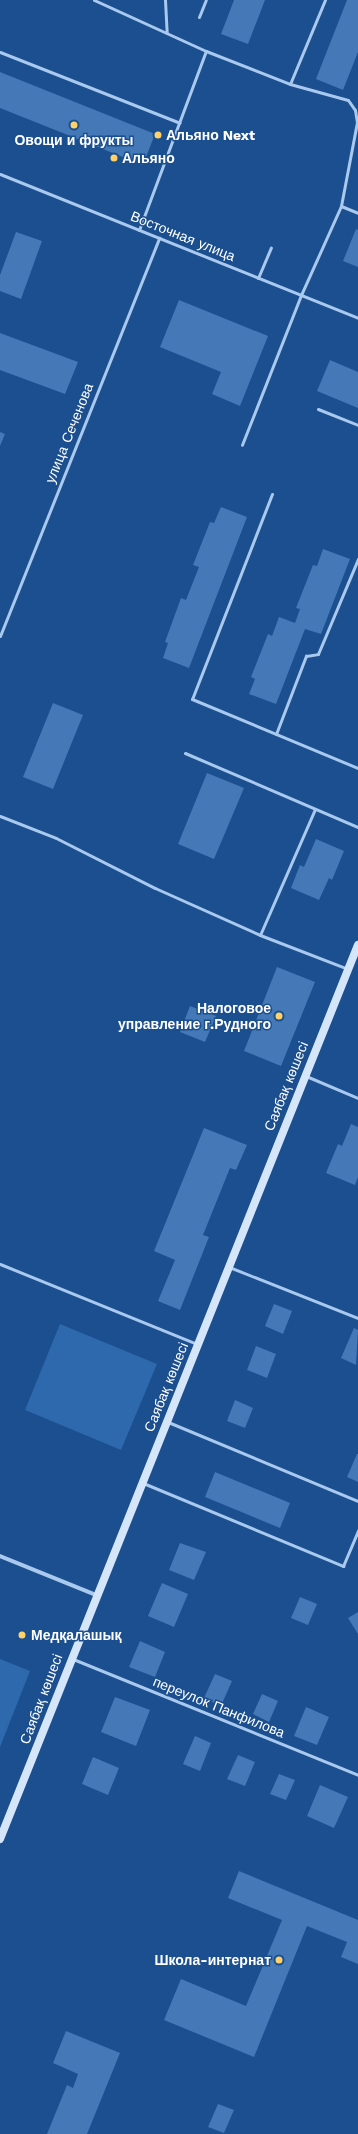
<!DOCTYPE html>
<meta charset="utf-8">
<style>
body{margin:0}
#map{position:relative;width:358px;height:2134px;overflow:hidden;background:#1b4f8f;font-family:"Work Sans",sans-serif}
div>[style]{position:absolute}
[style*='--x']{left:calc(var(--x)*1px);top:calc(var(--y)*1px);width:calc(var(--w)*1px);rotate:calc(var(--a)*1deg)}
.green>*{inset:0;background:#2e69ad}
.building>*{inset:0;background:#4478b7}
.lane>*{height:3px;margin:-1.5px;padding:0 1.5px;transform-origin:1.5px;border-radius:1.5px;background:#a9c9ee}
.street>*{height:4px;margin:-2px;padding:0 2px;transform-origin:2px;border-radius:2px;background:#a9c9ee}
.secondary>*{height:8px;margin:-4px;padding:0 4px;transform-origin:4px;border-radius:4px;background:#d6e6fa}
.dots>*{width:11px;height:11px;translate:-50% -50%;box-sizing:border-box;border:2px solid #1b4f8f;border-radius:50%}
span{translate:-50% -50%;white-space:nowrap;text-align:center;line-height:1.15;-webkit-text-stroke:3px #1b4f8f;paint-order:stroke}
.poi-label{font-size:14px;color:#fff;font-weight:700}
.left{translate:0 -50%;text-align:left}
.right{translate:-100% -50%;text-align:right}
.street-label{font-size:14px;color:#fff}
</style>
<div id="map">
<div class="green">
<i style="clip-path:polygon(60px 1324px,157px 1364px,121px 1450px,25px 1410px)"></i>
<i style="clip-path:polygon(0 1659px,30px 1671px,0 1747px)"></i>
</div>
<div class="building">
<i style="clip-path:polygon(234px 0,265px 0,248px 44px,221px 34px)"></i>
<i style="clip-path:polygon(347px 0,358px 0,358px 52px,343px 90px,316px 79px)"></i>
<i style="clip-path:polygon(0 72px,155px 134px,143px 165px,0 108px)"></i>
<i style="clip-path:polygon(356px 229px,358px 230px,358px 267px,343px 261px)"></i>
<i style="clip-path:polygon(16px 232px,42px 241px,21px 299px,0 291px,0 275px)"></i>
<i style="clip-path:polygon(179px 300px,268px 336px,240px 406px,212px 394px,221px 372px,160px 347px)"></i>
<i style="clip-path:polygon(0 333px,78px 362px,65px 394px,0 370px)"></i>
<i style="clip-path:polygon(330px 360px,358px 372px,358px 408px,317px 391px)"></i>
<i style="clip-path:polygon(0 432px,5px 434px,0 446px)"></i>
<i style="clip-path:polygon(221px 507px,247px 517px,189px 668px,163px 658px,168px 643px,165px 642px,181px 598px,186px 600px,199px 567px,193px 565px,210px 522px,214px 523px)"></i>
<i style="clip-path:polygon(323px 549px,350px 559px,321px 634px,305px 629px,276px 704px,249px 694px,255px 679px,251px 677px,268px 634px,272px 636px,279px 617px,295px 623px,300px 609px,296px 608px,313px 565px,317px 566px)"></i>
<i style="clip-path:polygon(53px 703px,83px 715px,53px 789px,23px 777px)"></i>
<i style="clip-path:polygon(207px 773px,244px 788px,214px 859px,178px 844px)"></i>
<i style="clip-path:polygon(316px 839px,344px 851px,332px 880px,329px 878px,319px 900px,291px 888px,300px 865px,304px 867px)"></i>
<i style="clip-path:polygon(277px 967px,315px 982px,281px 1066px,244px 1051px)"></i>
<i style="clip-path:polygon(190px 1006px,216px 1016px,205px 1042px,180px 1032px)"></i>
<i style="clip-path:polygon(351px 1124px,358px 1127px,358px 1177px,355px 1185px,326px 1173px,338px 1144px,342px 1146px)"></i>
<i style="clip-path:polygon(204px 1128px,247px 1145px,236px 1170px,230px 1168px,203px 1235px,209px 1237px,180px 1310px,158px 1301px,175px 1260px,154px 1251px)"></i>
<i style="clip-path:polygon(274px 1304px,292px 1311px,283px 1334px,265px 1326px)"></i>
<i style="clip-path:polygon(354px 1328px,358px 1330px,356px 1365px,341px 1358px)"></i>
<i style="clip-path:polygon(256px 1346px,276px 1354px,267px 1378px,247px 1370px)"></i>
<i style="clip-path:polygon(235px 1400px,253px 1408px,245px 1428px,227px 1421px)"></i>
<i style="clip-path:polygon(357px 1454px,358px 1454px,358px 1482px,347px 1477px)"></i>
<i style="clip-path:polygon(215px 1472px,290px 1503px,280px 1528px,205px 1497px)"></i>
<i style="clip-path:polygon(180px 1543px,206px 1552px,194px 1580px,169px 1570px)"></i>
<i style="clip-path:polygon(162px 1583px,188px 1594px,174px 1627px,148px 1616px)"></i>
<i style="clip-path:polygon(300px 1597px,317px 1604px,308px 1625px,291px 1618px)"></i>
<i style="clip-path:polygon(358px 1612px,358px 1634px,348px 1618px)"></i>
<i style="clip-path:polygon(140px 1641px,165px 1652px,155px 1677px,129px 1667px)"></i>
<i style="clip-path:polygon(215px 1674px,232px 1681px,221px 1706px,204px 1698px)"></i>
<i style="clip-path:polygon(262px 1694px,278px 1701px,269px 1722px,253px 1714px)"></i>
<i style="clip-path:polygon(115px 1697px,150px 1710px,136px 1746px,101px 1732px)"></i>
<i style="clip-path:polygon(306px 1707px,329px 1717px,317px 1745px,294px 1736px)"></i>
<i style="clip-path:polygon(195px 1736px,211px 1743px,200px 1771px,183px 1764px)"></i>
<i style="clip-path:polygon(238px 1755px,255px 1762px,245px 1786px,227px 1779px)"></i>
<i style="clip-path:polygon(93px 1757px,119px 1768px,108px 1795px,82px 1784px)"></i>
<i style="clip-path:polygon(279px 1774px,295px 1780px,286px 1800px,270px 1794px)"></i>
<i style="clip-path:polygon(320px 1785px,348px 1797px,334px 1828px,307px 1816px)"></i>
<i style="clip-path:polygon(239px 1871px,358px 1920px,358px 1964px,341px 1957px,347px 1942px,307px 1926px,254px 2057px,164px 2020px,181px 1979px,246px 2006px,282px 1920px,228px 1898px)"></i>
<i style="clip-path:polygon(66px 2031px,120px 2053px,87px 2134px,47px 2134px,67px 2085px,73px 2088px,78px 2074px,53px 2063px)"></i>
<i style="clip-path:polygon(218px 2104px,234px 2110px,224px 2133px,208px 2127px)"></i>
</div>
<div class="lane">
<i style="--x:94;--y:0;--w:123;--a:24.5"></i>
<i style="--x:206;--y:51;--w:90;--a:21.4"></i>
<i style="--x:290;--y:84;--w:60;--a:15.4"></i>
<i style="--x:348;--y:100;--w:12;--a:55"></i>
<i style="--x:355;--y:110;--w:12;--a:81"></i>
<i style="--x:357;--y:122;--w:86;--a:100.8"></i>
<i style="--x:341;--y:206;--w:98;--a:114.2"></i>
<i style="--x:301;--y:295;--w:161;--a:111.5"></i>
<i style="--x:165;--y:0;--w:33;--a:87"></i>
<i style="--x:199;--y:17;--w:18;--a:-68"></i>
<i style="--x:0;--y:52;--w:193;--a:21.5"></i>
<i style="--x:290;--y:84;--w:91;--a:-67.4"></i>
<i style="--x:0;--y:174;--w:386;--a:21.9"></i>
<i style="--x:341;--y:206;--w:18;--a:22"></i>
<i style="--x:139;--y:230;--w:191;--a:-69.5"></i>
<i style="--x:258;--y:278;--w:33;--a:-67"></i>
<i style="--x:318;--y:409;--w:43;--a:21.8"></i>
<i style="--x:272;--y:494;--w:220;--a:111.3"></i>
<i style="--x:192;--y:699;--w:180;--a:22.6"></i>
<i style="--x:0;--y:636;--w:429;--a:-68.2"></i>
<i style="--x:276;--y:734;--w:84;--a:-69"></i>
<i style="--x:306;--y:656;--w:12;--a:-9"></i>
<i style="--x:318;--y:654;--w:103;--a:-67.2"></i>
<i style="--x:185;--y:753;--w:188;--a:23.2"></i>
<i style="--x:0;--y:816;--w:60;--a:21.4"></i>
<i style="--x:56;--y:838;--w:111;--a:26.8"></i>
<i style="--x:155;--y:888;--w:115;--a:24.1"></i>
<i style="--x:260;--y:935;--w:94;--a:21.1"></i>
<i style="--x:260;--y:935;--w:137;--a:-66.4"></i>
<i style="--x:306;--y:1076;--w:56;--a:22.9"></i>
<i style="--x:0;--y:1264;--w:213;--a:22.1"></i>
<i style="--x:229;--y:1267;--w:139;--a:21.6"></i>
<i style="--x:168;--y:1422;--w:206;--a:22.6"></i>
<i style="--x:143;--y:1483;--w:217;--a:22.5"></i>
<i style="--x:343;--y:1566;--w:39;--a:-67"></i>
<i style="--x:73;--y:1659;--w:308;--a:22.1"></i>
</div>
<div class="street">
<i style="--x:0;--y:1556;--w:104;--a:22.1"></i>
</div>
<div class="secondary">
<i style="--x:0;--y:1839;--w:963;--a:-68.18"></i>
</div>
<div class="dots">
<i style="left:74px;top:125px;background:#ffd166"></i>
<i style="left:158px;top:135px;background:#ffd166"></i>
<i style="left:114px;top:158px;background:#ffd166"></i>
<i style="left:279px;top:1016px;background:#ffd166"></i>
<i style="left:22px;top:1635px;background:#ffd166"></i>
<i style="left:279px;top:1960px;background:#ffd166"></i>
</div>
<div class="poi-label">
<span class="left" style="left:166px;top:135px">Альяно Next</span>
<span style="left:74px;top:140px">Овощи и фрукты</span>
<span class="left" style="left:122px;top:158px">Альяно</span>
<span class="right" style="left:271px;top:1016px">Налоговое<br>управление г.Рудного</span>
<span class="left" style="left:31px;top:1635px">Медқалашық</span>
<span class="right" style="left:271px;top:1960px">Школа-интернат</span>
</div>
<div class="street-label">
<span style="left:183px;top:236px;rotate:22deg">Восточная улица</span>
<span style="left:69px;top:433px;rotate:-68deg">улица Сеченова</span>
<span style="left:286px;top:1086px;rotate:-68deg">Саябақ көшесі</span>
<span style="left:166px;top:1387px;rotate:-68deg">Саябақ көшесі</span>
<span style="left:41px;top:1699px;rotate:-69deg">Саябақ көшесі</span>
<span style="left:219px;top:1707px;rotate:22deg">переулок Панфилова</span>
</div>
</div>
